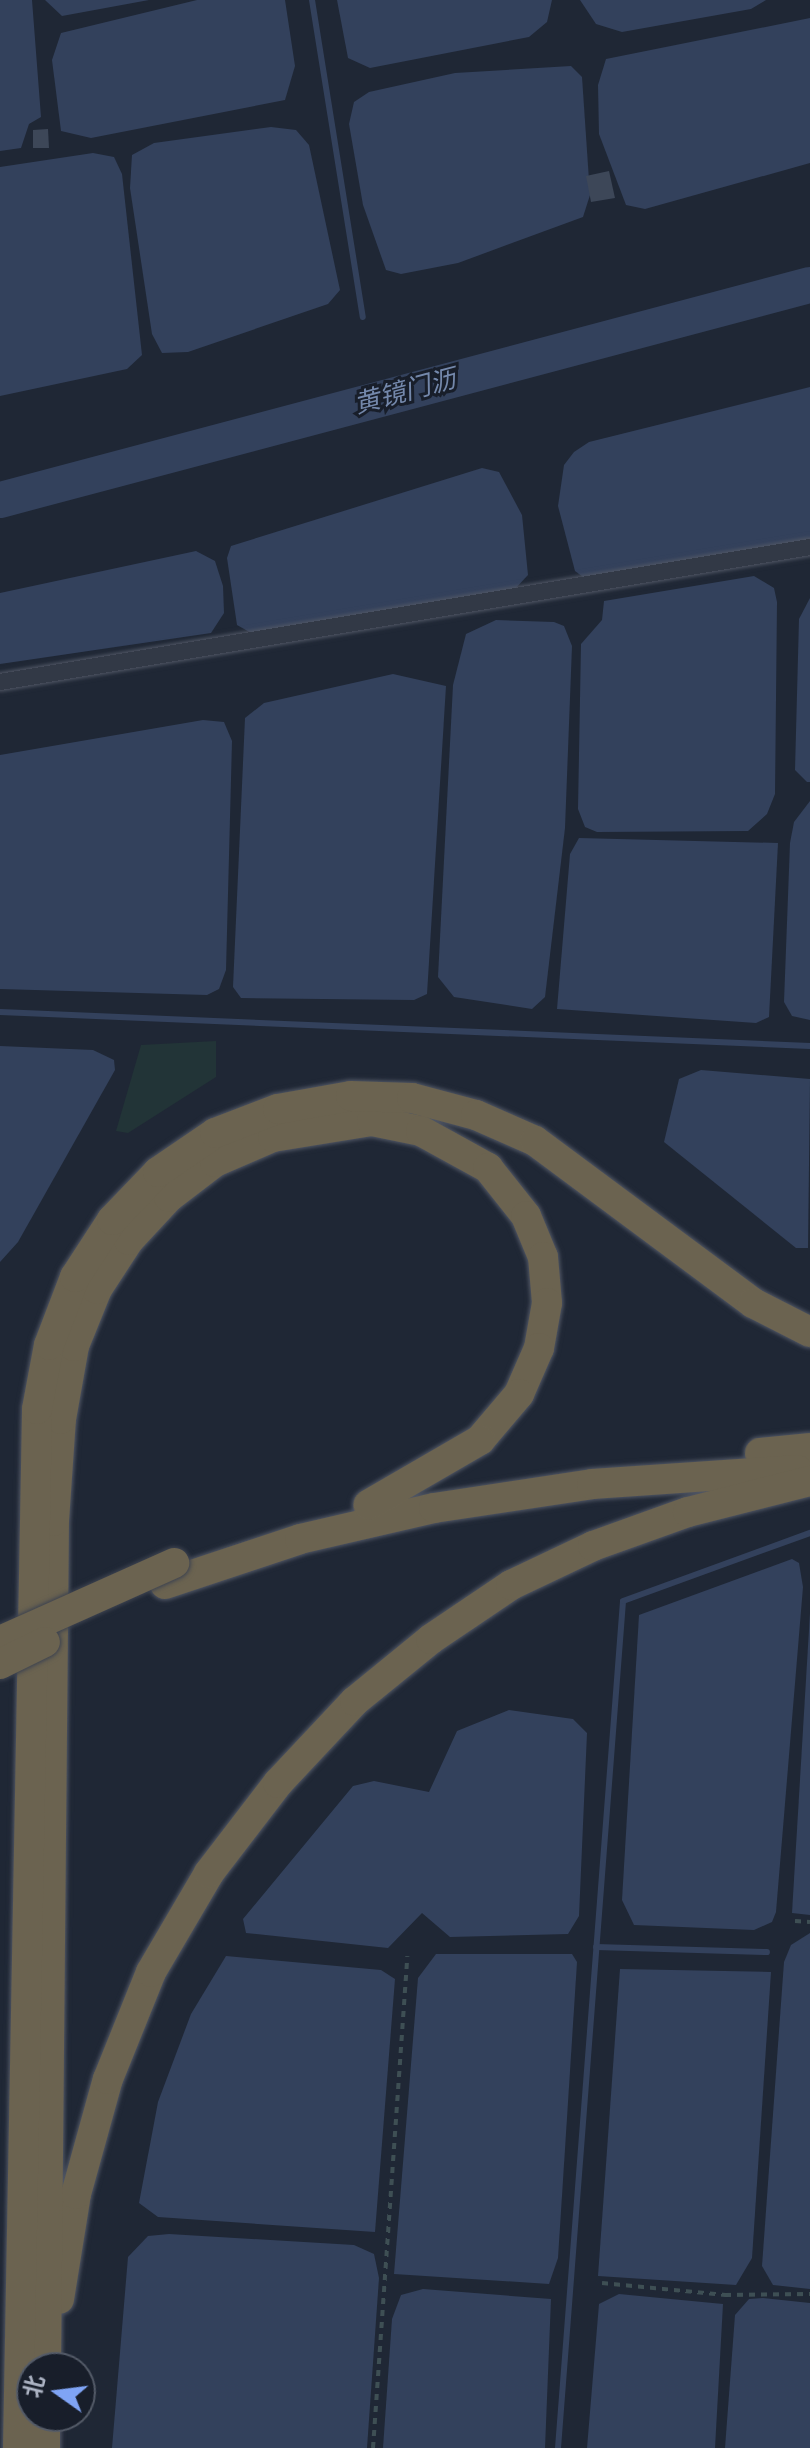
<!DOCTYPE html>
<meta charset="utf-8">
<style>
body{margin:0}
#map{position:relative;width:810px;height:2448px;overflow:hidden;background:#1f2735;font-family:Arial,"Noto Sans SC",sans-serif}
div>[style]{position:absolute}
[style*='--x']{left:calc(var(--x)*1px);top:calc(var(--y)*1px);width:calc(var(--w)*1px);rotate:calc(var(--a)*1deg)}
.green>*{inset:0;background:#223437}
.water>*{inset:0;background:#33415c}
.stream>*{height:6px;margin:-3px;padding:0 3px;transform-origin:3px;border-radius:3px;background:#33415c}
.river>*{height:36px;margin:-18px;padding:0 18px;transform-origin:18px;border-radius:18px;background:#33415c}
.building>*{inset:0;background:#3d4758}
.path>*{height:4px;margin-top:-2px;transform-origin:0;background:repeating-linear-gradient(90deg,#3e4f54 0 6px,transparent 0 12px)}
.roads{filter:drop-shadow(0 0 2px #505664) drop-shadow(0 0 2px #505664)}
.minor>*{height:16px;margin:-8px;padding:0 8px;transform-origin:8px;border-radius:8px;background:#323946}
.motorway>*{height:30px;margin:-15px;padding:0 15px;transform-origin:15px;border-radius:15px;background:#6b6350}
.bridges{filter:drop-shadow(0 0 2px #3d4350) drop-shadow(0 0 2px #3d4350)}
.motorway-bridge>*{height:30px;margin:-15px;padding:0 15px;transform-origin:15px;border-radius:15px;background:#6b6350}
span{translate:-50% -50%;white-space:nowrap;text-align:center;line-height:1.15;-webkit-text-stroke:6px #181e2a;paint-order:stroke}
.water-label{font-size:26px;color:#7488ab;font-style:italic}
.north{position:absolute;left:16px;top:2352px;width:80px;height:80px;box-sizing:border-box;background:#181e2a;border:2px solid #535a67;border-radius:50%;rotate:284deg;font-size:22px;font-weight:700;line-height:32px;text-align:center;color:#acb3c3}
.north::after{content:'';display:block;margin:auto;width:28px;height:36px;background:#7fa4f5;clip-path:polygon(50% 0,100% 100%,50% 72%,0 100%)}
</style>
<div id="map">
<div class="green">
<i style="clip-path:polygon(216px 1041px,216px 1077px,128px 1133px,116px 1131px,141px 1045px)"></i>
</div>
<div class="water">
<i style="clip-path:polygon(0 0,32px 0,41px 117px,29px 124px,21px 148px,0 151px)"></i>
<i style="clip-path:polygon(45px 0,149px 0,62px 16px)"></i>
<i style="clip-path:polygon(197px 0,285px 0,295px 66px,285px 100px,91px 138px,61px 131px,52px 60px,61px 33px)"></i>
<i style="clip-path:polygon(337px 0,552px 0,547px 22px,529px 37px,370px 68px,348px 58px)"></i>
<i style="clip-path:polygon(580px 0,766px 0,751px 9px,622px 32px,596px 24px)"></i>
<i style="clip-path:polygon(810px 18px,810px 163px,645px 209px,626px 205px,599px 134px,598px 85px,606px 59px)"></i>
<i style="clip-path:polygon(571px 66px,582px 77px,590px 195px,583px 217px,458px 263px,401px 274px,386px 270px,363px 205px,349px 124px,354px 102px,369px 92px,455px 73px)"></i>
<i style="clip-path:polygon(271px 127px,296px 130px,309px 145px,340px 290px,328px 304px,188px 352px,162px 353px,152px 334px,130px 188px,132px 155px,154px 143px)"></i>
<i style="clip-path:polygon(93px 153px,114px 157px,122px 174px,142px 355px,127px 369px,0 396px,0 167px)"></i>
<i style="clip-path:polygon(810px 387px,810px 543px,583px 577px,575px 571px,558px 506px,564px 465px,574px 452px,589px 442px)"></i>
<i style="clip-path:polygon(482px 468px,499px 472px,522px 515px,528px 575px,514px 590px,253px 634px,237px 625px,227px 558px,231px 546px)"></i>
<i style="clip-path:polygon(196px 551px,215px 561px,223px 586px,224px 613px,211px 633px,0 664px,0 593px)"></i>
<i style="clip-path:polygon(754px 576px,774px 588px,777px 602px,775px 794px,767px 814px,748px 831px,597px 832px,585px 827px,578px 809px,581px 644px,602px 620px,604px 601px)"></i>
<i style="clip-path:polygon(810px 598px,810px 782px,807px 782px,795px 770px,799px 619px)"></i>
<i style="clip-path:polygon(496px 620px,554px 622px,564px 626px,572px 646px,565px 828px,545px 997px,532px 1009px,454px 997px,438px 977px,453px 685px,466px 634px)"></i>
<i style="clip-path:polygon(393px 674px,446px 686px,427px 994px,414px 1000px,241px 998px,233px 987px,245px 718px,264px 703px)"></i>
<i style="clip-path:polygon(203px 720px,224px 722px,232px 741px,226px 970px,219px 989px,207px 995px,0 989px,0 755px)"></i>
<i style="clip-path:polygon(810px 801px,810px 1020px,792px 1016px,784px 1002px,790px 843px,794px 822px)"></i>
<i style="clip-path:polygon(579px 838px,778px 843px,769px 1017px,756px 1023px,557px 1009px,570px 854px)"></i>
<i style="clip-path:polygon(0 1046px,93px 1050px,114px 1060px,115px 1070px,18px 1242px,0 1262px)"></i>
<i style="clip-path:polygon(701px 1070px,810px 1079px,808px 1248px,796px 1248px,664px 1142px,679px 1079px)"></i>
<i style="clip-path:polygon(792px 1559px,799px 1563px,803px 1587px,776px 1912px,772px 1922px,754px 1930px,634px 1925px,622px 1900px,639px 1615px)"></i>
<i style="clip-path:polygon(810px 1613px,810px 1915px,792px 1913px)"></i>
<i style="clip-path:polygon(509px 1710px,573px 1719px,587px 1733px,579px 1916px,568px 1934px,450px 1937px,422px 1913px,388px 1948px,246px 1933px,243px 1919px,353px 1786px,374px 1781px,429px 1792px,457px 1731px)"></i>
<i style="clip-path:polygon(810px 1933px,810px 2289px,773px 2285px,762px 2266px,784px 1962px,791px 1945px)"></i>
<i style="clip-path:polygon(436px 1954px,572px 1954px,577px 1962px,558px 2258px,549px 2284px,394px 2274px,418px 1978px)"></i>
<i style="clip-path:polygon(226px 1956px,381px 1970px,395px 1979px,375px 2232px,158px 2217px,139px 2203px,158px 2102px,191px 2014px)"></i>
<i style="clip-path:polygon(620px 1969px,771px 1972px,752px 2258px,736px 2285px,598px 2276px)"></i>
<i style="clip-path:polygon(169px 2234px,354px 2245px,374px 2254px,379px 2278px,367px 2448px,112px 2448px,128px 2257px,148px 2236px)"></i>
<i style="clip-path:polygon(423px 2289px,551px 2299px,545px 2448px,383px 2448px,392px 2319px,401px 2295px)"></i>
<i style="clip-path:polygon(619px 2294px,723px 2304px,715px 2448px,587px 2448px,599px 2304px)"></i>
<i style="clip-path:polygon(763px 2298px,810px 2303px,810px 2448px,725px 2448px,735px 2315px,749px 2299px)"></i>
</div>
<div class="stream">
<i style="--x:312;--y:0;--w:321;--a:80.9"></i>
<i style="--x:0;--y:1012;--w:811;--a:2.4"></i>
<i style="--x:596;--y:1947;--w:171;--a:1.7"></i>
<i style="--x:558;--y:2448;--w:849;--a:-85.61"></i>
<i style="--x:623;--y:1601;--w:199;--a:-20"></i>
</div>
<div class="river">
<i style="--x:0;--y:500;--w:838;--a:-14.87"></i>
</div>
<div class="building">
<i style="clip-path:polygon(48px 129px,49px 148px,33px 148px,33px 130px)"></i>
<i style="clip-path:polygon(609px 171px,615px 198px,591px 202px,586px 176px)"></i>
</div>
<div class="path">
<i style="--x:795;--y:1921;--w:15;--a:4"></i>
<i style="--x:602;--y:2283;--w:124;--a:5.6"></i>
<i style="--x:725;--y:2295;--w:85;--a:-0.7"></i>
<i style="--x:373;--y:2448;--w:493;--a:-86"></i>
</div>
<div class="roads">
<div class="minor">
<i style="--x:0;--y:682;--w:821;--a:-9.46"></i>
</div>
<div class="motorway">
<i style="--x:760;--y:1453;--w:50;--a:-5.7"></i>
<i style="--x:165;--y:1584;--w:142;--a:-18.4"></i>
<i style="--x:300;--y:1539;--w:138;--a:-13"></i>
<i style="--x:434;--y:1508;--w:160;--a:-8.6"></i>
<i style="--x:592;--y:1484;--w:206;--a:-3.9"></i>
<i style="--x:59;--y:2299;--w:106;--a:-80.8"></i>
<i style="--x:76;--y:2194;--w:119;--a:-74.5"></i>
<i style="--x:108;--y:2079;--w:115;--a:-68.1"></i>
<i style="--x:151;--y:1972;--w:115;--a:-59.6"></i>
<i style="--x:209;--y:1873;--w:113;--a:-52.5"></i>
<i style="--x:278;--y:1783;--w:112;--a:-46.8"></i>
<i style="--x:355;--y:1701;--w:98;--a:-39.2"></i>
<i style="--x:431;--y:1639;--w:97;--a:-34"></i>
<i style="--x:511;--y:1585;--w:91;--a:-25.4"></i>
<i style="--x:593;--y:1546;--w:101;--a:-19.7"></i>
<i style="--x:688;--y:1512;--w:126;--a:-14.3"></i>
<i style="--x:46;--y:2368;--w:847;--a:-89.46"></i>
<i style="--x:54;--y:1521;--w:102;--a:-86.1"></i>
<i style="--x:61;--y:1419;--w:74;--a:-79.9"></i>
<i style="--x:74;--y:1346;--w:61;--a:-68"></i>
<i style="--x:97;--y:1289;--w:59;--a:-56.9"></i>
<i style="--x:129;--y:1240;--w:59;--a:-47.1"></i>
<i style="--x:169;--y:1197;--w:58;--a:-37.3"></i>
<i style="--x:215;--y:1162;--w:63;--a:-23.3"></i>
<i style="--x:273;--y:1137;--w:100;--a:-9.2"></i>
<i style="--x:372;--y:1121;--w:50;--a:11.5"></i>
<i style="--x:421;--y:1131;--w:77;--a:28.9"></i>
<i style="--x:488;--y:1168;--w:61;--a:51.6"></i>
<i style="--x:526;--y:1216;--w:44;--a:67.5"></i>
<i style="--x:543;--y:1257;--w:46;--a:85"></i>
<i style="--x:547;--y:1303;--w:46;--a:100.1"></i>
<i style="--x:539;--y:1348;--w:50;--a:113.5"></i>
<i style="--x:519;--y:1394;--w:60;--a:130.3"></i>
<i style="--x:480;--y:1440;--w:129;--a:149.9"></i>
<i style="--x:18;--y:2448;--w:1039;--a:-88.95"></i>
<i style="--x:37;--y:1409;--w:65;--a:-79.4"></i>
<i style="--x:49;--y:1345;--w:73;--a:-69.1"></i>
<i style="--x:75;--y:1277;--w:68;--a:-57"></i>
<i style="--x:112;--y:1220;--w:66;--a:-46.2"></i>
<i style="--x:158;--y:1172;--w:69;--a:-34.4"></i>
<i style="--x:215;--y:1133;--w:67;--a:-20.9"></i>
<i style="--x:278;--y:1109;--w:74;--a:-10.1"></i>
<i style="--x:351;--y:1096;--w:61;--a:1.9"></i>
<i style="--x:412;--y:1098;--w:66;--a:14.9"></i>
<i style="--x:476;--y:1115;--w:64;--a:23.8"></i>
<i style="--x:535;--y:1141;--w:272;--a:36.6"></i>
<i style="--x:753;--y:1303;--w:64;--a:27"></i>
<i style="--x:45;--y:2448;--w:32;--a:-90"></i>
</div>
</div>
<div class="bridges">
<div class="motorway-bridge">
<i style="--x:0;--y:1641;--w:191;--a:-24.1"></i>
<i style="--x:0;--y:1664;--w:50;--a:-26.1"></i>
</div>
</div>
<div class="water-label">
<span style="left:405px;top:392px;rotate:-15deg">黄镜门沥</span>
</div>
<div class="north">北</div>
</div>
